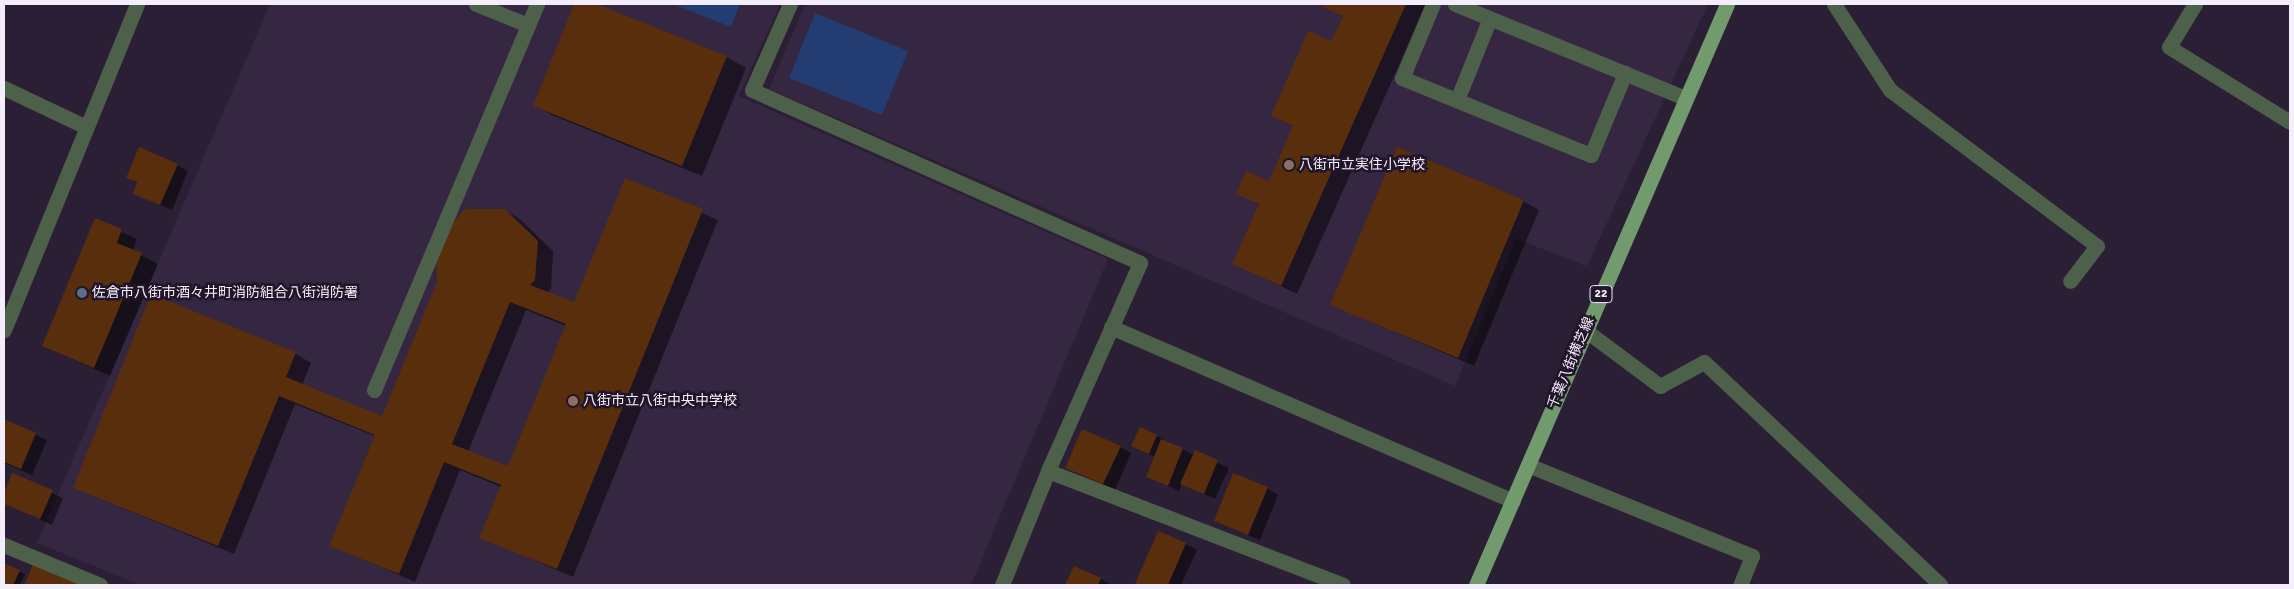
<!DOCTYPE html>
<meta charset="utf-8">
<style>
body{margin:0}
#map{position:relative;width:2294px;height:589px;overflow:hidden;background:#2a1f34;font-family:Signika,"Noto Sans JP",sans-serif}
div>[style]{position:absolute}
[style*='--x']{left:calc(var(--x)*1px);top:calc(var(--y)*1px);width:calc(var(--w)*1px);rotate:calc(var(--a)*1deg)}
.built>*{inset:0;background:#352641}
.water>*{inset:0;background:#233c71}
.shadow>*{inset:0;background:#0007}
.building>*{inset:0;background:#592e0d}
.minor>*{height:15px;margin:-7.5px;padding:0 7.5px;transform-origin:7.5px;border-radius:7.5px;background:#4c604a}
.major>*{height:15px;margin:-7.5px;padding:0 7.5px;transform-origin:7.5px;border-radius:7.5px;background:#729b6d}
.dots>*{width:14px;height:14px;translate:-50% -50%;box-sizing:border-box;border:2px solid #21152a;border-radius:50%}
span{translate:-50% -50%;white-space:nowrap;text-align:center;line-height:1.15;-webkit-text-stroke:5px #21152a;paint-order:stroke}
.shield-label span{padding:1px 4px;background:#21152a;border:1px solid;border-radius:4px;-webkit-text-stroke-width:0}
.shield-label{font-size:12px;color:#f4edfb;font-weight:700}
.poi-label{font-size:14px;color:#f4edfb}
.left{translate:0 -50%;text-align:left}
.street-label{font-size:14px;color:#f4edfb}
.frame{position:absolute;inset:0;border:5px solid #f4edfb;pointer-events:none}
</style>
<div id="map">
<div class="built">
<i style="clip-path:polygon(270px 4px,780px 4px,739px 96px,1108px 259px,971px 585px,141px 585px,37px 543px)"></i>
<i style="clip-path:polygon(805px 4px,1708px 4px,1587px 266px,1516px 239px,1455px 386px,769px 89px)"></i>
</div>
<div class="water">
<i style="clip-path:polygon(673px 4px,740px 4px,731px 27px)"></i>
<i style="clip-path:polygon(815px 13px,908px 51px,882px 115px,789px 78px)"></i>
</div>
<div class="shadow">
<i style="clip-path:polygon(576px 4px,594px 4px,726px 57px,746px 68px,702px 176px,554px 116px,534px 105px)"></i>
<i style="clip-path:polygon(1324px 4px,1426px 4px,1297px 294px,1233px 263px,1260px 205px,1237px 193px,1270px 183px,1294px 127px,1272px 116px,1332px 43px,1343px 17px)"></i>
<i style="clip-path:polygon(177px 165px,188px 171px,172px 210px,134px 193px,138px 183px,128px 177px)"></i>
<i style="clip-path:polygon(evenodd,626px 180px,718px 220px,573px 577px,481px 537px,501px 487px,460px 470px,415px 582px,331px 545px,375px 436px,295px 404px,234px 554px,74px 488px,152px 296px,296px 354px,311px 363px,302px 385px,383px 418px,505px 210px,521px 220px,553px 251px,551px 289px,547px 293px,575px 304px,626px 180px,526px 310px,566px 326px,508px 468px,468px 452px,526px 310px)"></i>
<i style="clip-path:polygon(1523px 201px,1539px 210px,1474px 366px,1332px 305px)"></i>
<i style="clip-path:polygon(96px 220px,137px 239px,133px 251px,158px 264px,110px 376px,43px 346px)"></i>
<i style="clip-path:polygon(4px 420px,47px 440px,32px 475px,4px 463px)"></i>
<i style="clip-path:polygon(1157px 436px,1194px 455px,1195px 452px,1229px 468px,1215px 499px,1182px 484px,1179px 491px,1147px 476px,1155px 457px,1138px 449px)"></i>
<i style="clip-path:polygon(1120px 447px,1131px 453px,1115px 490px,1067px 467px)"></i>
<i style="clip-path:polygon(13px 475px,63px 498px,52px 525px,4px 503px)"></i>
<i style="clip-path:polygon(1267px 488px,1278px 495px,1260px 540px,1215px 521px)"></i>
<i style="clip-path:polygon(1186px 544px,1197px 550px,1181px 585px,1137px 583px)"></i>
<i style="clip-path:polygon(4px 564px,25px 574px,20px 585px,4px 585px)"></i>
<i style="clip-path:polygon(33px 567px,77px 585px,26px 585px)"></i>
<i style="clip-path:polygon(1074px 567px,1101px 579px,1112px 585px,1066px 585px)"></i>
</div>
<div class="building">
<i style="clip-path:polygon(574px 4px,597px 4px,727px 56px,682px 166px,533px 106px)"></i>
<i style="clip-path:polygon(1322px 4px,1406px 4px,1281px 286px,1232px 264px,1259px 204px,1236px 194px,1246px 171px,1269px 181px,1293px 126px,1271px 116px,1308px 31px,1331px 41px,1343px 16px,1321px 6px)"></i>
<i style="clip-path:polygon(139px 147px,178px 164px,160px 205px,133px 194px,137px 182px,126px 178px)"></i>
<i style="clip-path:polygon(1397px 147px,1524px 200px,1458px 358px,1330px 305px)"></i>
<i style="clip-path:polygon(evenodd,625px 178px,703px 209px,557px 569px,479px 538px,501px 485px,444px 462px,399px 574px,329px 546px,375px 435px,279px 396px,218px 546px,73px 488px,151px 294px,296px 352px,286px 377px,382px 416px,437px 282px,436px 242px,465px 209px,505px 209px,538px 241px,535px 280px,530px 285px,574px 302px,625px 178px,510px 302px,566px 324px,508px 466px,452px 444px,510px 302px)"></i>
<i style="clip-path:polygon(95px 218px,122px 229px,117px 243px,142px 253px,94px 368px,42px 346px)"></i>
<i style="clip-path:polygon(4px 419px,36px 433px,21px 469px,4px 462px)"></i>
<i style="clip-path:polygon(1140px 427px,1157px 435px,1149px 454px,1131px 446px)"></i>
<i style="clip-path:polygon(1082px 429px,1121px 446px,1103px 484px,1065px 468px)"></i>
<i style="clip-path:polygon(1161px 439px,1183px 448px,1168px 486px,1146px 477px)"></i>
<i style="clip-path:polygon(1195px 450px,1218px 460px,1204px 494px,1180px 484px)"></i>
<i style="clip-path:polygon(12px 473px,53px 490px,40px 519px,4px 504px,4px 493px)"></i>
<i style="clip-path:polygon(1233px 473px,1268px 487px,1248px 535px,1214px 521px)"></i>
<i style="clip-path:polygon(1158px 531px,1186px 543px,1168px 585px,1139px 585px,1135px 584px)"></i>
<i style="clip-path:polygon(4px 563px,20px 570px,13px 585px,4px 585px)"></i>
<i style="clip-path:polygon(33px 565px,81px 585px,24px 585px)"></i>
<i style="clip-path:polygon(1074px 566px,1101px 578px,1098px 585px,1065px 585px)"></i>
</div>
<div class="minor">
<i style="--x:476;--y:4;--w:56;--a:22"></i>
<i style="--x:790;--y:4;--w:94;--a:113.8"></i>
<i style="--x:752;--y:90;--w:425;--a:24"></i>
<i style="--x:1140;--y:263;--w:227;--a:113.9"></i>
<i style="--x:1048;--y:471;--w:123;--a:112"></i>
<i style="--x:1433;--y:4;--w:80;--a:112.7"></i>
<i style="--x:1402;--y:78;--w:204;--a:22.2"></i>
<i style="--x:1591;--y:155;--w:89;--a:-67.5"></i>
<i style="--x:1455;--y:4;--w:248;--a:22.2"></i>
<i style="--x:1834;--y:4;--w:103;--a:56.9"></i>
<i style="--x:1890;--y:90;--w:259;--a:37"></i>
<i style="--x:2097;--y:246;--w:44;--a:127.6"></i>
<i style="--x:2195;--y:4;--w:50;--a:121.2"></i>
<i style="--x:2169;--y:47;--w:142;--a:31.8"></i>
<i style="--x:4;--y:88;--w:91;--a:25.4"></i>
<i style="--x:1457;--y:100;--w:88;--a:-68.1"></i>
<i style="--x:1111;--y:327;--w:438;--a:23.4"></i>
<i style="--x:4;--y:330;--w:352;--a:-67.8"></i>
<i style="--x:1585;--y:330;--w:94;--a:36.7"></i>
<i style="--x:1660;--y:386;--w:50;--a:-28.6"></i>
<i style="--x:1704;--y:362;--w:325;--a:43.3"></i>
<i style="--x:374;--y:390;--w:419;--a:-67.1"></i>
<i style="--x:1528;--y:465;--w:242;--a:22.1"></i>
<i style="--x:1752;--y:556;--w:31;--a:112"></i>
<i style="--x:1048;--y:471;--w:316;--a:21.1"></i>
<i style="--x:4;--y:545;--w:104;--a:22.6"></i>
</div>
<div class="major">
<i style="--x:1476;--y:585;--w:633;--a:-66.63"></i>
</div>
<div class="dots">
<i style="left:1289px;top:165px;background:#8d6e63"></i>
<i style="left:82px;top:293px;background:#5c6f8a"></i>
<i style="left:573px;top:401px;background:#8d6e63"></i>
</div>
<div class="shield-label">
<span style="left:1601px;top:294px">22</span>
</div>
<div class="poi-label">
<span class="left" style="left:1299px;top:165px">八街市立実住小学校</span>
<span class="left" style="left:92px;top:293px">佐倉市八街市酒々井町消防組合八街消防署</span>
<span class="left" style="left:583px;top:401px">八街市立八街中央中学校</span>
</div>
<div class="street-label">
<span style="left:1571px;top:363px;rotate:-67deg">千葉八街横芝線</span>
</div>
<div class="frame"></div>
</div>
